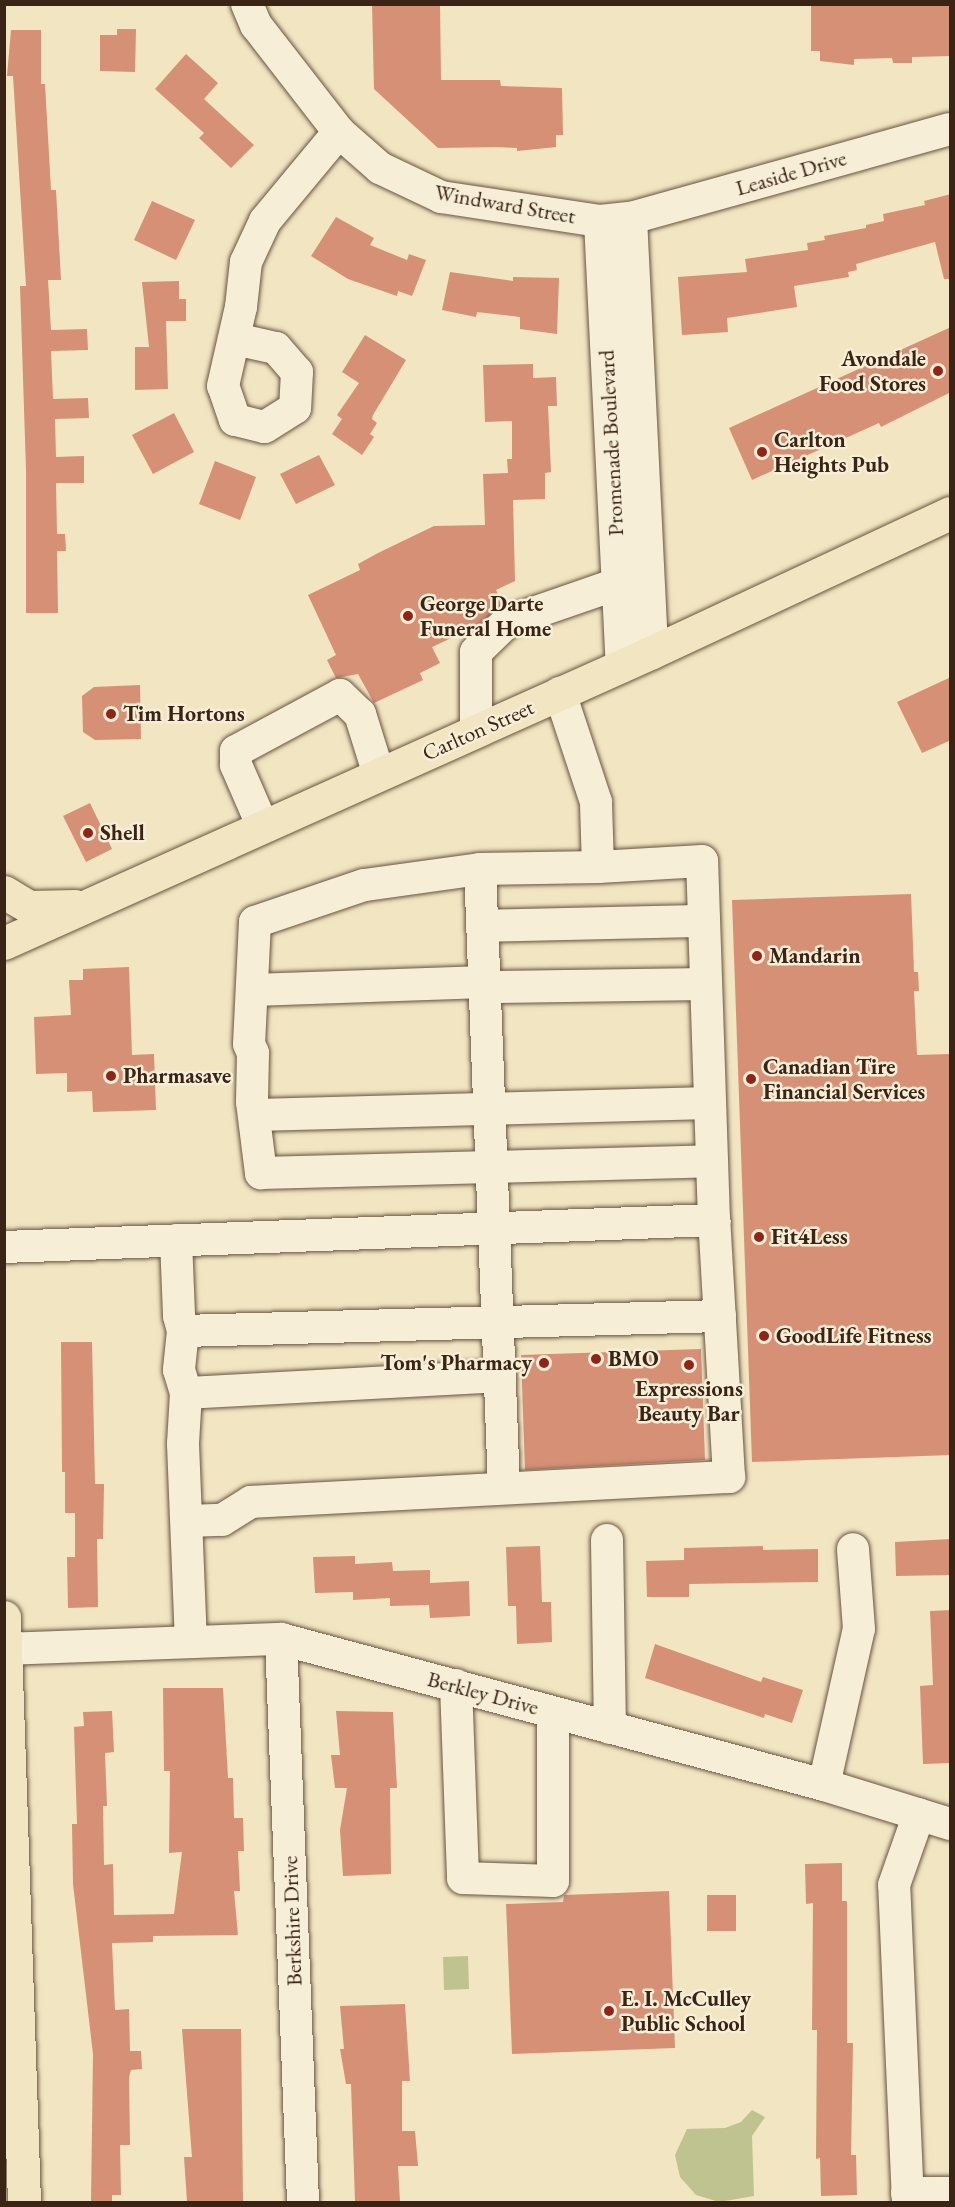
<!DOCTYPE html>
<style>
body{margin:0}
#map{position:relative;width:955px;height:2207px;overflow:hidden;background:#f2e5c1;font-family:"EB Garamond",serif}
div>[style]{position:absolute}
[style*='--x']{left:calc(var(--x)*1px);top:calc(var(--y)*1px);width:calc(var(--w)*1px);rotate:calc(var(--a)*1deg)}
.green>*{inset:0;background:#bec390}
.building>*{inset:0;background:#d59076}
.roads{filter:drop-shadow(0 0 2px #675440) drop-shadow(0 0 2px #675440)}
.minor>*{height:32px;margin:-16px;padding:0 16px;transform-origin:16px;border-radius:16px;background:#f7eed7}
.major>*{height:33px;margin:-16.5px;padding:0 16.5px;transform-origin:16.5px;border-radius:16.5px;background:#f2e5c1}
.dots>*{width:16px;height:16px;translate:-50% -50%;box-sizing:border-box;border:3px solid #f7eed7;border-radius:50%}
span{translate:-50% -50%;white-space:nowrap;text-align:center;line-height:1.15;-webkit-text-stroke:5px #f7eed7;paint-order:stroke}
.street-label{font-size:22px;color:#392415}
.poi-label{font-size:22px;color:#392415;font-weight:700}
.right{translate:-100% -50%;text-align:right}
.left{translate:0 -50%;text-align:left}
.frame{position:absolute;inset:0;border:6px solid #392415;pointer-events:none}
</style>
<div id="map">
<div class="green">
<i style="clip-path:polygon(468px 1956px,469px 1989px,444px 1990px,443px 1957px)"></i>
<i style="clip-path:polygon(752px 2110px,765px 2117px,752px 2136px,754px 2196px,719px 2202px,696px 2195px,680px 2177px,675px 2155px,687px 2129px,725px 2128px,741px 2122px)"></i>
</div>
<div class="building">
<i style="clip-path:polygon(372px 4px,440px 4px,441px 80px,500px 80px,501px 86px,562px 88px,563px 135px,556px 135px,556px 147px,517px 151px,517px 148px,497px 147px,438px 148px,374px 89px)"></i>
<i style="clip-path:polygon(811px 4px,951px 4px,951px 56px,912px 57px,912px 63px,893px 63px,892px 58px,854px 59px,854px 65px,820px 61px,820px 51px,811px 51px)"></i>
<i style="clip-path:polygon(117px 29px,136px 29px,135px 72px,100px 71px,100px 35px,117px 35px)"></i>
<i style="clip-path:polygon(11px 30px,41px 30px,41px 84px,45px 84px,51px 190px,56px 190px,61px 280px,48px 280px,51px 330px,87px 329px,88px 350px,51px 351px,53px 399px,88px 398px,89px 418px,55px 419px,56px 457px,84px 456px,84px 483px,56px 483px,57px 534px,65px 534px,66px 551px,57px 551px,58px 613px,26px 613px,26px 470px,20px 286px,26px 286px,13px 76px,7px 76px)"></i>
<i style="clip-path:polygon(186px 54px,218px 83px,204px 99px,254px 145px,231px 168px,199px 138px,204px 133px,155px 89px)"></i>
<i style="clip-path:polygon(951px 194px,951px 279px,944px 279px,935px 242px,856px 264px,857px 270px,848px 272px,849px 277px,794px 286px,797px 307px,727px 318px,728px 332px,682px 335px,678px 277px,747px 272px,745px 259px,808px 250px,807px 243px,825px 240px,824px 236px,866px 228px,866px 225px,884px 221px,883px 214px,925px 205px,924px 201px)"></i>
<i style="clip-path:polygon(152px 201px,195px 220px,176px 260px,134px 240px)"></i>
<i style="clip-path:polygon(336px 217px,374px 238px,370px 245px,407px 260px,409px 254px,426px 260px,412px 296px,398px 291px,397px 296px,348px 279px,311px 256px)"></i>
<i style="clip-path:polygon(450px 272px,513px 281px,513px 277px,559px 278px,557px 334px,520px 329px,520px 317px,477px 312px,476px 317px,442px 310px)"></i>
<i style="clip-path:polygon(179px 281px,179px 299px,186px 299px,186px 321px,166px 321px,168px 389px,135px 390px,135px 347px,149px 347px,142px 282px)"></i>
<i style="clip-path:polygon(951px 327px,951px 392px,881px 427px,879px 423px,752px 480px,729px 428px)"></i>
<i style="clip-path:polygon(365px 335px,406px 360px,373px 415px,372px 419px,377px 423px,370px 434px,374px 437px,362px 455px,332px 434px,342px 419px,337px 415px,359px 383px,342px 372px)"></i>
<i style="clip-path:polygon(533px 364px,533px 378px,556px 377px,557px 406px,548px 406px,551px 472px,545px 473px,545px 499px,513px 500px,515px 581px,496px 590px,503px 604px,477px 626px,432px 647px,440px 663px,420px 673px,423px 680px,374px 703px,358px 674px,336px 678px,327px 660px,336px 655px,308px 595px,360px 570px,358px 564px,378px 553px,434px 526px,485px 525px,483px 474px,508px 473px,507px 459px,512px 459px,512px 421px,485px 422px,483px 365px)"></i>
<i style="clip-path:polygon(174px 413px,194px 452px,153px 474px,132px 435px)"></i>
<i style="clip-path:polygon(319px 455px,335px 485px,296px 504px,280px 474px)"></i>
<i style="clip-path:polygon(215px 461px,256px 477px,240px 520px,199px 504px)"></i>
<i style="clip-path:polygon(951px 677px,951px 740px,922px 753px,897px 702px)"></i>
<i style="clip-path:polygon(140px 685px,141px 739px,95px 740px,83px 732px,82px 696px,94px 687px)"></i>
<i style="clip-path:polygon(90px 803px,112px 849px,86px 862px,63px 816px)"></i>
<i style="clip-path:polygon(911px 894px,914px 972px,918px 972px,919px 991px,914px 991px,917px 1055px,951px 1054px,951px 1455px,752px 1462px,732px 900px)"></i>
<i style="clip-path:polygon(129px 967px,132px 1055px,154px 1054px,156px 1110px,93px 1112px,92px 1091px,67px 1092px,67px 1073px,36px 1074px,34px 1017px,71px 1015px,69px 980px,83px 980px,83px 969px)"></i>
<i style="clip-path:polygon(61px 1342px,92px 1342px,95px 1484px,104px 1484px,103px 1539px,97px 1539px,98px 1607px,68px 1608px,67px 1557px,75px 1557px,75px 1513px,65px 1513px,65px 1472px,62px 1472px)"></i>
<i style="clip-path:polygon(701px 1349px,705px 1460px,525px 1470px,521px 1355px)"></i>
<i style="clip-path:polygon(951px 1539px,951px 1575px,896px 1576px,895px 1542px)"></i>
<i style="clip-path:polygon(540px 1546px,542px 1602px,551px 1602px,552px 1642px,517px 1644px,516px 1606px,508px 1606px,506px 1547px)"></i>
<i style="clip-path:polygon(763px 1546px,763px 1550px,818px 1549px,818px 1582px,689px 1584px,689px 1597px,647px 1597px,646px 1561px,684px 1560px,684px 1548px)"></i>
<i style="clip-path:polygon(355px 1556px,355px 1564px,392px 1562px,393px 1571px,430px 1570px,430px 1583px,469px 1581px,470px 1616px,430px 1618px,429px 1605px,390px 1606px,390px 1598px,353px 1600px,353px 1592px,315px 1593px,313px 1557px)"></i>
<i style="clip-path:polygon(951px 1610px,951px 1763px,923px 1764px,920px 1686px,933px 1685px,930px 1611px)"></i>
<i style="clip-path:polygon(655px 1644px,761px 1682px,763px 1677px,803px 1690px,792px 1723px,765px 1714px,764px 1718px,645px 1678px)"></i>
<i style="clip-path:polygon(163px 1688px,223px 1688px,228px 1778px,233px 1778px,234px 1818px,243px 1818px,244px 1851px,238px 1851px,240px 1891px,234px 1891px,238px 1935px,153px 1936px,153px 1942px,112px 1943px,115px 2010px,129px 2009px,130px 2051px,141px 2051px,142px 2069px,131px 2070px,129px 2077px,130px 2145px,120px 2145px,121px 2195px,112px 2195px,112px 2202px,91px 2202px,93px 2054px,73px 1884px,72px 1824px,77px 1824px,74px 1727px,84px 1726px,83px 1712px,112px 1711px,114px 1752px,105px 1753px,107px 1806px,103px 1806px,104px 1865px,113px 1864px,114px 1915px,174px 1914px,182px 1852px,169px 1853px,170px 1771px,164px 1771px)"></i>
<i style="clip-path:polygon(336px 1711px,393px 1712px,397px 1788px,390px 1788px,391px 1874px,343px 1876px,340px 1830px,347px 1788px,335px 1788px,331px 1755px,340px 1755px)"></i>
<i style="clip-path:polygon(842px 1863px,842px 1901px,847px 1901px,847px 2043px,853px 2043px,851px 2155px,856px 2155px,857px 2195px,821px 2196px,820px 2158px,816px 2159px,817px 2030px,812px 2030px,813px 1903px,806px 1904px,805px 1864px)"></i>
<i style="clip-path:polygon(669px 1891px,675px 2048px,512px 2054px,506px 1904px,563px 1902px,564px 1895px)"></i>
<i style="clip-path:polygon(707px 1895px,736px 1895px,736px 1931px,707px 1931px)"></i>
<i style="clip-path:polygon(405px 2004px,410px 2081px,402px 2081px,402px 2131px,415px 2131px,418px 2166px,398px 2166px,400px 2202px,355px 2202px,351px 2084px,346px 2084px,340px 2049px,344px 2049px,340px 2006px)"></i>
<i style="clip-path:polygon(182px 2029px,241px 2029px,243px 2202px,187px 2202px,184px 2157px,192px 2157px)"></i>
</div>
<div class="roads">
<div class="minor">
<i style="--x:247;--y:4;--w:23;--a:67"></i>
<i style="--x:256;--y:25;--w:135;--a:52.2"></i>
<i style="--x:339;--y:132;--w:55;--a:41.3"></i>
<i style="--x:380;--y:168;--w:68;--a:25.4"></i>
<i style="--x:441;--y:197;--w:161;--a:8.6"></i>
<i style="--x:600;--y:221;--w:31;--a:-6"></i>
<i style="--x:631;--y:218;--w:331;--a:-15.6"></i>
<i style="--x:631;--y:218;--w:435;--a:87.2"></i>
<i style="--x:600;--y:221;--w:446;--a:87.2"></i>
<i style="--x:235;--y:339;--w:42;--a:12.4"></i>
<i style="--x:276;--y:348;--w:32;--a:49"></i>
<i style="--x:297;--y:372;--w:36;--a:93"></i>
<i style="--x:295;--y:408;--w:36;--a:148"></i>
<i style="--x:264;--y:427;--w:30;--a:-166"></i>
<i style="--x:235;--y:420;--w:36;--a:-109"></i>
<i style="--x:223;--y:386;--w:81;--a:-77.2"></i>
<i style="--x:241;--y:307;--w:45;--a:-83.7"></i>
<i style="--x:246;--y:262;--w:45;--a:-65.1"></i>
<i style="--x:265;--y:221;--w:116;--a:-50.3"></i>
<i style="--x:476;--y:731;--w:79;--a:-90"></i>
<i style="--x:476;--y:652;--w:43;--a:-44.1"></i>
<i style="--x:507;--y:622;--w:116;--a:-19.1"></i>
<i style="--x:617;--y:584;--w:21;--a:-41"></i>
<i style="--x:263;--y:827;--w:68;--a:-113.5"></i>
<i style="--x:236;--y:765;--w:14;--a:-90"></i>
<i style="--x:236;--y:751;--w:118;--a:-28.3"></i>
<i style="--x:340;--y:695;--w:28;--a:44"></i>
<i style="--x:360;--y:714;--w:64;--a:72.7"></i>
<i style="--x:480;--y:869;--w:117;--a:172.1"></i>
<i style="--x:364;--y:885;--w:115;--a:161.3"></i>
<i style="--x:255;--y:922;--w:122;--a:92.8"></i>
<i style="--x:249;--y:1044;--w:10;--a:66"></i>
<i style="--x:253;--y:1053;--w:49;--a:91.2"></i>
<i style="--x:252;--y:1102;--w:72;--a:82.8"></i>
<i style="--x:261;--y:1173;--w:451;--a:-1.5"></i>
<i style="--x:482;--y:926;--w:222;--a:-1.3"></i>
<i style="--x:253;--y:990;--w:232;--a:-2"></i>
<i style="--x:485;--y:982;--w:13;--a:23"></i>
<i style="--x:497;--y:987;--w:209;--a:-0.8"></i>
<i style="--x:256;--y:1115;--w:454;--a:-1.5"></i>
<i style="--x:176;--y:1240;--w:76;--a:87.7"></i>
<i style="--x:179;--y:1316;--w:16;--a:75"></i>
<i style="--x:183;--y:1331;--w:39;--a:96"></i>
<i style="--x:179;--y:1370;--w:24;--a:73"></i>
<i style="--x:186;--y:1393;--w:51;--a:93.4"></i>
<i style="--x:183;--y:1444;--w:196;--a:87.7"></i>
<i style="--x:4;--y:1247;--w:711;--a:-2.18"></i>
<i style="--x:714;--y:1220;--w:359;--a:-91.9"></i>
<i style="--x:702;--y:861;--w:104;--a:176.7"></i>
<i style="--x:598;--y:867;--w:65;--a:-91.8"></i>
<i style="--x:596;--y:802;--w:115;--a:-108.3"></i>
<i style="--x:183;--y:1331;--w:537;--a:-1.6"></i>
<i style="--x:186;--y:1393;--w:314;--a:-3.1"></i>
<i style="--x:504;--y:1487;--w:618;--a:-92.22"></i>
<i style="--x:480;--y:869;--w:118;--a:-1"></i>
<i style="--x:188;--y:1521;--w:34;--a:-2"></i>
<i style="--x:222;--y:1520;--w:34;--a:-32"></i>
<i style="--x:251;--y:1502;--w:479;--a:-3"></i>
<i style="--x:729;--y:1477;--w:257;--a:-93.3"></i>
<i style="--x:607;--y:1540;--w:188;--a:89.1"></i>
<i style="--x:281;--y:1639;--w:563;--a:87.76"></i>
<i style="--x:6;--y:1649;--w:275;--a:-2.1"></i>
<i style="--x:281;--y:1639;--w:562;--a:15.05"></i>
<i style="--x:824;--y:1785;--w:132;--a:17.2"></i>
<i style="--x:456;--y:1685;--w:193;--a:87.9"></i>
<i style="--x:463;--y:1878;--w:90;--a:1.9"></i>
<i style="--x:553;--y:1881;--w:168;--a:-90"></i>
<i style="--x:824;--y:1785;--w:160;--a:-77.4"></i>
<i style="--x:859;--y:1629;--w:80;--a:-94.3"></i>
<i style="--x:907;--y:2193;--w:43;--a:0"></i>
<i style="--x:908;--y:2202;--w:317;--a:-92.5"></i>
<i style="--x:894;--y:1885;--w:75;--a:-70.6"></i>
</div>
<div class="major">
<i style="--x:4;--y:892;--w:29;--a:31"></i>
<i style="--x:29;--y:907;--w:46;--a:-1.2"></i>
<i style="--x:4;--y:943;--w:710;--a:-24.18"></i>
<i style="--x:652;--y:652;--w:329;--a:-25"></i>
<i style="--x:4;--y:1617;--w:585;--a:88.04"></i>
</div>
</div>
<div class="dots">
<i style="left:938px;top:371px;background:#8f2418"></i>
<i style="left:762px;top:452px;background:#8f2418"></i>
<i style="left:408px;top:616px;background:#8f2418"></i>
<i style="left:111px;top:714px;background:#8f2418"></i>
<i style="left:88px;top:833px;background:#8f2418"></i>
<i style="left:757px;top:956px;background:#8f2418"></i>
<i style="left:111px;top:1076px;background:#8f2418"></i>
<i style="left:751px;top:1079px;background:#8f2418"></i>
<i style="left:759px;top:1237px;background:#8f2418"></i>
<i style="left:764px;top:1336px;background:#8f2418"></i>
<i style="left:596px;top:1359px;background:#8f2418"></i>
<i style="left:544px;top:1363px;background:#8f2418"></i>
<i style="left:689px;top:1365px;background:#8f2418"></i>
<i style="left:609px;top:2011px;background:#8f2418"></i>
</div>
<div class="street-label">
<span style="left:791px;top:173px;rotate:-16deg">Leaside Drive</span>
<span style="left:505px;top:204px;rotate:10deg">Windward Street</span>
<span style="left:611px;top:443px;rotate:-93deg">Promenade Boulevard</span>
<span style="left:478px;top:730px;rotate:-24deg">Carlton Street</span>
<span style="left:483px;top:1693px;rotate:15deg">Berkley Drive</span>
<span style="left:292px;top:1921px;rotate:-92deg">Berkshire Drive</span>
</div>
<div class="poi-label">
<span class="right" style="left:926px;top:371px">Avondale<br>Food Stores</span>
<span class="left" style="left:774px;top:452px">Carlton<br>Heights Pub</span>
<span class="left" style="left:420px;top:616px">George Darte<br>Funeral Home</span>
<span class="left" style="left:123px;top:714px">Tim Hortons</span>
<span class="left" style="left:100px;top:833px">Shell</span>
<span class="left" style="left:769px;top:956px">Mandarin</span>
<span class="left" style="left:763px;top:1079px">Canadian Tire<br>Financial Services</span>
<span class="left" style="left:123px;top:1076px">Pharmasave</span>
<span class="left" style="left:771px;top:1237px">Fit4Less</span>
<span class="left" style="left:776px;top:1336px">GoodLife Fitness</span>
<span class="left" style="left:608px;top:1359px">BMO</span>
<span class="right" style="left:532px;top:1363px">Tom's Pharmacy</span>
<span style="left:689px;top:1401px">Expressions<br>Beauty Bar</span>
<span class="left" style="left:621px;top:2011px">E. I. McCulley<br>Public School</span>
</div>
<div class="frame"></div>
</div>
